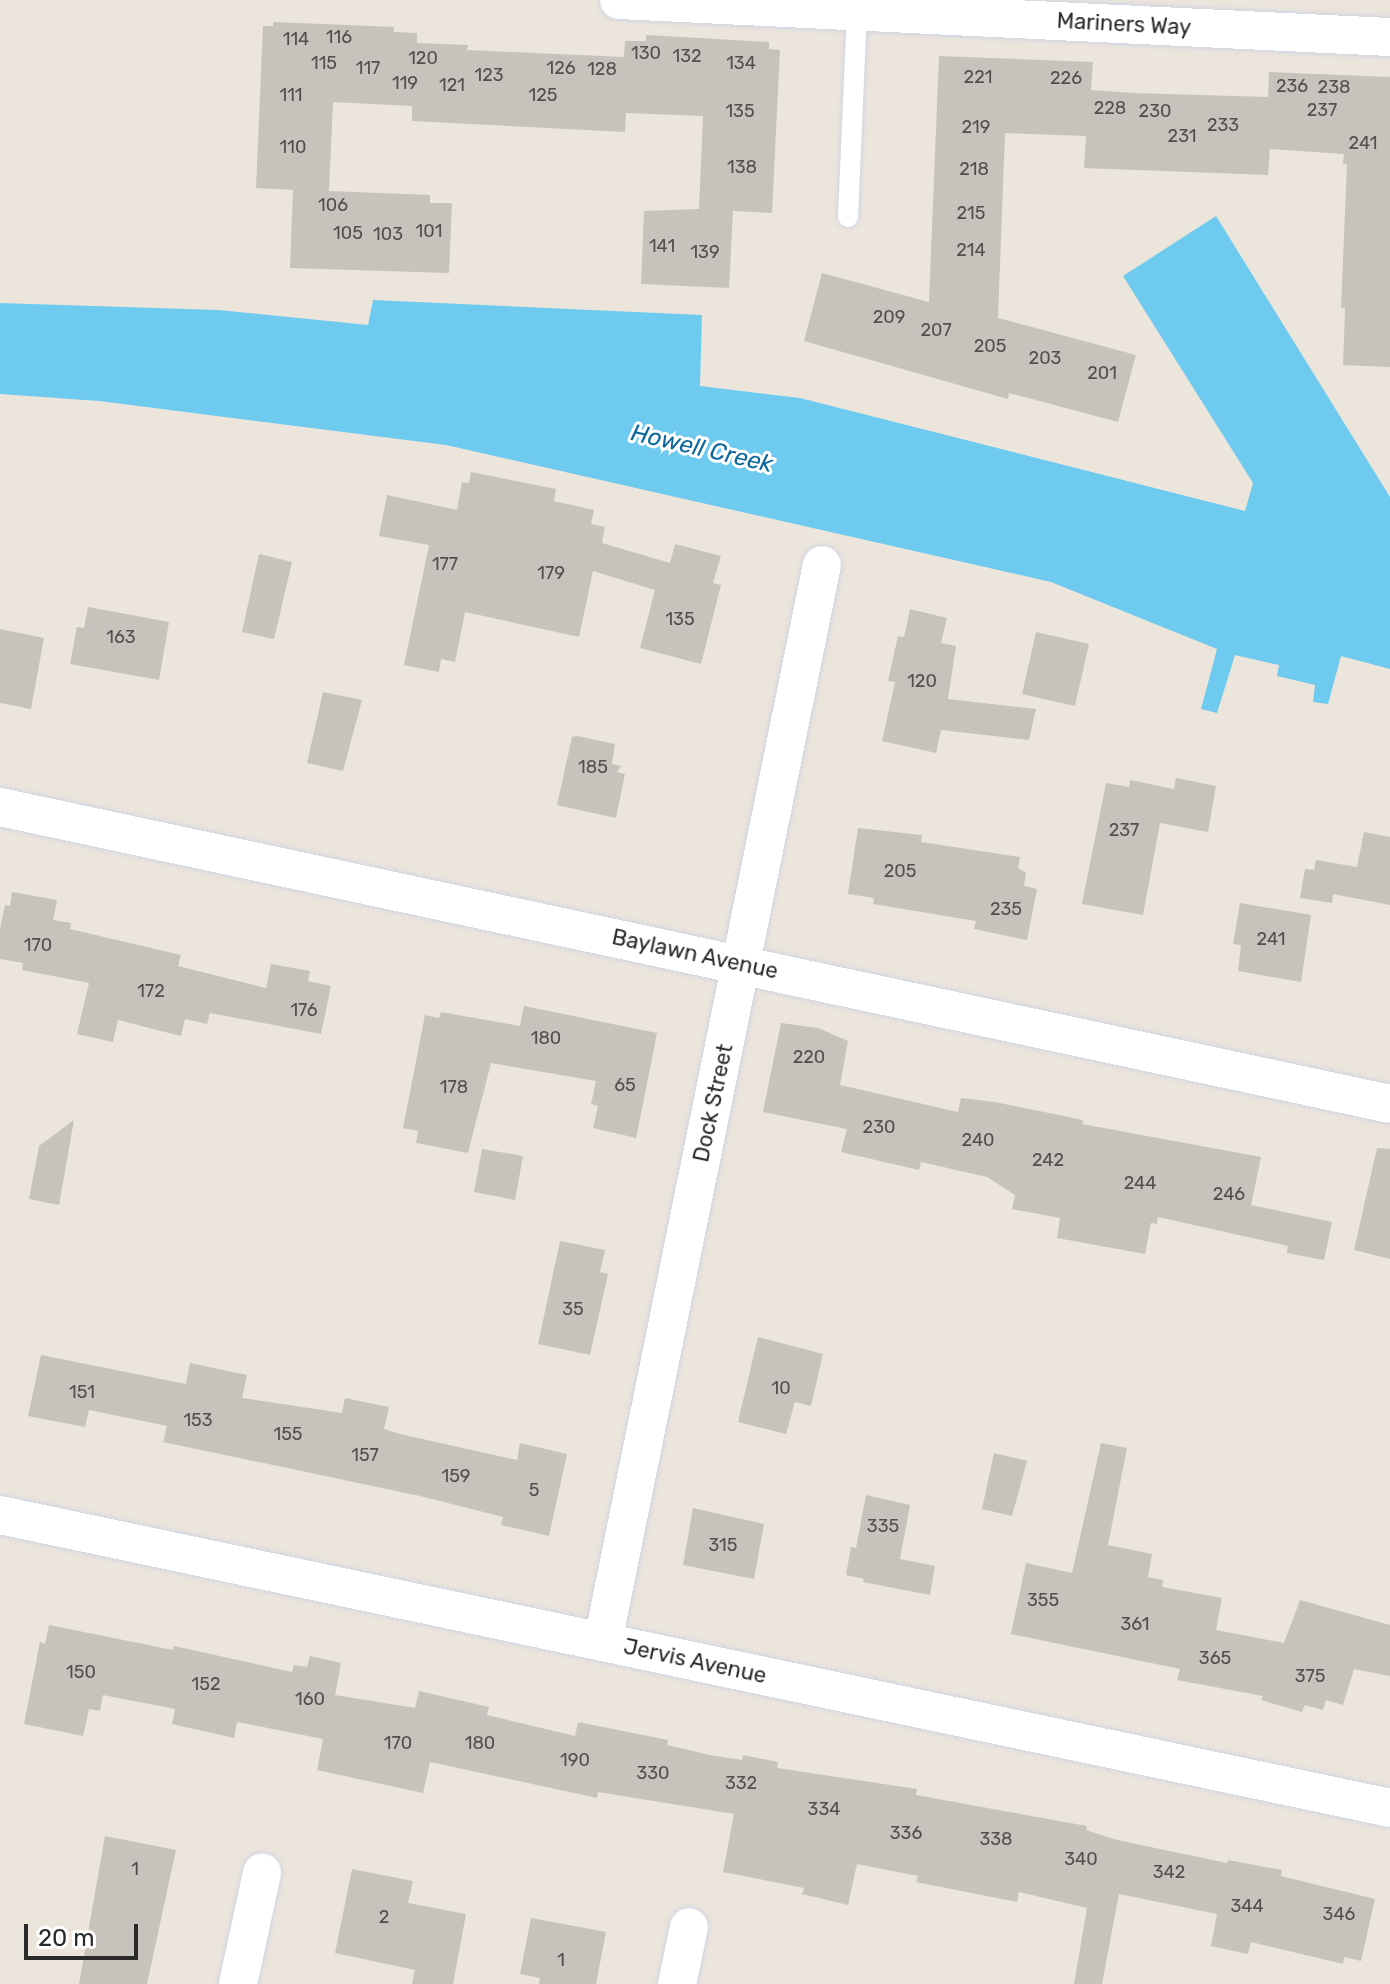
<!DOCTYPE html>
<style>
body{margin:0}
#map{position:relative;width:1390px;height:1984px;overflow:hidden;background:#ece5dc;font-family:Rubik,sans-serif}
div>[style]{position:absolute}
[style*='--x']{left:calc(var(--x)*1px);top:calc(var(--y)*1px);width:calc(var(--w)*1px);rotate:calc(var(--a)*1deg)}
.water>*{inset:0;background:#6ecaef}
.building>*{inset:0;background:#c7c2bb}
.roads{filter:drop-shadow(0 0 2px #d1d4e3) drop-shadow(0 0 2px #d1d4e3)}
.service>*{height:20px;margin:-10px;padding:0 10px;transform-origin:10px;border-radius:10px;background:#fff}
.minor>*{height:38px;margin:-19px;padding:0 19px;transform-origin:19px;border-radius:19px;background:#fff}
span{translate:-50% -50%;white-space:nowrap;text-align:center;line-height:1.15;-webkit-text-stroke:6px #fff;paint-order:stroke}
.number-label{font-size:18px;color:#51504e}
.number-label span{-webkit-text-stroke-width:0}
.street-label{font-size:22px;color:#2a2a2a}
.water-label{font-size:24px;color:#0d689b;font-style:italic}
.scale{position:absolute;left:24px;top:1924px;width:114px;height:36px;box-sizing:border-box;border:4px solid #2a2a2a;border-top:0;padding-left:10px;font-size:24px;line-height:28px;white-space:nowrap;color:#2a2a2a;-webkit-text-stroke:6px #fff;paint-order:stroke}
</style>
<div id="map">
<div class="water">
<i style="clip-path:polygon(1216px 216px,1390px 497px,1390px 669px,1341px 656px,1328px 704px,1313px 702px,1315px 685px,1277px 676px,1279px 665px,1235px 655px,1217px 713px,1201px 709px,1217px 649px,1051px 582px,446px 445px,99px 401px,0 394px,0 303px,218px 310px,368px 325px,373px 300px,702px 315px,700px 386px,800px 398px,1245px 511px,1253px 483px,1123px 276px)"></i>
</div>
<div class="building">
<i style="clip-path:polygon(273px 22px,394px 27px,394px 32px,417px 33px,417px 43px,468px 45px,467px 50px,624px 57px,625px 41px,646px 41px,646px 35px,769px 42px,769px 49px,780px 50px,772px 213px,733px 211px,729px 288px,641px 284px,644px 211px,699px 209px,703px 116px,626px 113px,625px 132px,412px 121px,412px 106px,333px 102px,329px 191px,430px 195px,430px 203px,452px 203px,449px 273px,290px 268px,293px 190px,256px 188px,263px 26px,273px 26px)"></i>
<i style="clip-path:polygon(939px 56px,1093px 62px,1091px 90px,1133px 93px,1268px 97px,1269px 72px,1390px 77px,1390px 367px,1343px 365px,1345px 308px,1341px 308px,1347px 164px,1343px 164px,1344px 154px,1270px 149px,1268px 175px,1084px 168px,1086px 136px,1005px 133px,998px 318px,1136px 355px,1118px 422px,1009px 393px,1008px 399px,804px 341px,822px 273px,929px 302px)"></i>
<i style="clip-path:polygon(471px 472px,556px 489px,554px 501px,594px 510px,591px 524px,605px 527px,602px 543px,670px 563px,675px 544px,721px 556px,713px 583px,721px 585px,701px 664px,640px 648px,655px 590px,593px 571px,579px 637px,465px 612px,455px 662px,441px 659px,439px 672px,404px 665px,429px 545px,379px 536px,387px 495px,457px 510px,462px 482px,469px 483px)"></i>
<i style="clip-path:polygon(259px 554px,292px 562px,274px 639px,242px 632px)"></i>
<i style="clip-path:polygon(88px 607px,169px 622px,159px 680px,70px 664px,77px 627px,84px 628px)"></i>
<i style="clip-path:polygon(910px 609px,947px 618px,941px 643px,956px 646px,948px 699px,1036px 709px,1029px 740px,941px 730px,936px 753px,882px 741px,895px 682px,888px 681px,898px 636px,904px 637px)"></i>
<i style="clip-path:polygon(0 629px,44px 638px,31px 709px,0 703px)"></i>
<i style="clip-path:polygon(1036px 632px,1089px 644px,1075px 706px,1022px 694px)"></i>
<i style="clip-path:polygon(323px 692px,362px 700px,343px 771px,307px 763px)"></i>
<i style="clip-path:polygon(577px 736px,615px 744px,612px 764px,621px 766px,617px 772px,625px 774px,616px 818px,557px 805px,572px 737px)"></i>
<i style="clip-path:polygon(1176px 778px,1216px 786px,1208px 832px,1160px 823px,1143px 915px,1082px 904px,1106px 783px,1129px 787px,1130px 780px,1174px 789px)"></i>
<i style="clip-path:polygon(858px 828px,922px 835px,921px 842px,1020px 857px,1018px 868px,1026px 873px,1024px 886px,1037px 889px,1027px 940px,974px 929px,976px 921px,873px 904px,874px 898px,848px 894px)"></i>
<i style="clip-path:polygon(1364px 832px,1390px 837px,1390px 905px,1333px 894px,1332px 903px,1300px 898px,1305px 869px,1314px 870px,1316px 860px,1357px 867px)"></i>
<i style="clip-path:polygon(12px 892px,57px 900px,53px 920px,71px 923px,70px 929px,181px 955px,178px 966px,266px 988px,271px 964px,310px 971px,308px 981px,331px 986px,321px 1034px,210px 1013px,207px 1024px,185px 1019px,181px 1036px,118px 1020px,113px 1042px,77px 1034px,89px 983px,22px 970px,23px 963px,0 959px,0 929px,5px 905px,10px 906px)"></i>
<i style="clip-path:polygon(1240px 903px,1311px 915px,1301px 982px,1238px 971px,1241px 945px,1233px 944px)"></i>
<i style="clip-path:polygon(524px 1006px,657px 1033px,636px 1138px,593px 1128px,598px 1106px,591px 1104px,596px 1081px,491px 1063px,468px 1153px,416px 1143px,418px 1131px,403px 1128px,425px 1015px,439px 1018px,441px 1012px,520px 1026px)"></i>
<i style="clip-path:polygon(781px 1023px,818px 1028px,848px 1041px,840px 1085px,958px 1112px,961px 1098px,995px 1102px,1083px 1120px,1082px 1124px,1261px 1157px,1251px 1205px,1332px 1222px,1324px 1260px,1287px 1253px,1288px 1246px,1158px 1217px,1157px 1224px,1151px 1223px,1145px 1254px,1057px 1238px,1060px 1218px,1012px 1209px,1015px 1195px,987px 1177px,921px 1162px,919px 1170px,841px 1152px,847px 1129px,763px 1112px)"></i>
<i style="clip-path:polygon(74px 1120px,59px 1205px,29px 1199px,39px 1146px)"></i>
<i style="clip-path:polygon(1377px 1148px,1390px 1149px,1390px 1259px,1354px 1250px)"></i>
<i style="clip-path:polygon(482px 1149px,523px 1156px,515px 1200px,474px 1192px)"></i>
<i style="clip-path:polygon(560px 1241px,605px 1250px,600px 1272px,608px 1274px,590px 1355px,538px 1344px)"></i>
<i style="clip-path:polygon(758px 1337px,823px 1354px,811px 1406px,795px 1402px,786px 1434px,738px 1422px)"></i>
<i style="clip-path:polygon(41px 1355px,186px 1384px,190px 1363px,247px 1375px,242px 1398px,342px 1413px,345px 1398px,389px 1407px,384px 1429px,400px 1434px,517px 1460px,520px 1443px,567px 1454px,549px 1536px,501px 1525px,503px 1517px,420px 1496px,163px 1442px,167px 1426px,89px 1410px,85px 1427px,28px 1416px)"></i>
<i style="clip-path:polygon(1101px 1443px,1127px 1448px,1108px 1545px,1152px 1554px,1148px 1577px,1163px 1580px,1162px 1587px,1222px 1598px,1216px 1630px,1284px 1643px,1300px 1600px,1390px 1625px,1390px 1676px,1354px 1669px,1343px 1705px,1326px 1700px,1323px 1710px,1305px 1705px,1302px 1712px,1261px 1700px,1263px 1696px,1177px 1680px,1180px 1669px,1011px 1634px,1026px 1563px,1072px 1573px)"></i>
<i style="clip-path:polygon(994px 1453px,1027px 1461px,1012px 1516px,982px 1509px)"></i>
<i style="clip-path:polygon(866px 1495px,910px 1505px,900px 1559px,935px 1566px,930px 1595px,863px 1582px,864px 1579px,846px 1575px,851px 1547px,856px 1548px)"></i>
<i style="clip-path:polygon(693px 1508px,764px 1524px,754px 1579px,683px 1565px)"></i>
<i style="clip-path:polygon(49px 1625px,173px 1650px,174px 1646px,292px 1672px,294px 1665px,307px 1667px,310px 1656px,341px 1663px,335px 1695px,415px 1708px,419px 1691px,489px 1707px,487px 1715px,575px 1736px,578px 1722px,668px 1740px,667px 1745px,710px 1755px,742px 1760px,743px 1755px,778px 1762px,777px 1768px,917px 1789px,916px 1795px,1087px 1826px,1086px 1830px,1117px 1840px,1227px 1863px,1228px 1860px,1282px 1870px,1281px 1876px,1375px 1899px,1361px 1961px,1344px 1957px,1343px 1964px,1251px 1942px,1248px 1954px,1211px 1946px,1217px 1914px,1119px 1894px,1102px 1984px,1074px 1984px,1087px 1908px,1019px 1892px,1017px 1902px,916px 1882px,918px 1876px,857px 1864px,848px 1905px,802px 1894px,804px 1888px,723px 1872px,734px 1814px,598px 1792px,597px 1798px,430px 1762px,423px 1793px,317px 1770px,323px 1739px,237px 1722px,234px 1738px,172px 1724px,175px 1709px,103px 1695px,100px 1711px,89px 1709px,83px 1736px,24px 1724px,40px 1642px,45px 1644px)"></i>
<i style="clip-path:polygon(105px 1836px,176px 1850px,147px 1984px,79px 1984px)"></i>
<i style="clip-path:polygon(352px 1869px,413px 1881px,408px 1903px,466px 1914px,453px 1984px,412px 1984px,415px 1970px,335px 1953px)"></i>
<i style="clip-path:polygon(531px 1918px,606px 1932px,596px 1984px,539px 1984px,540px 1978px,520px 1974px)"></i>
</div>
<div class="roads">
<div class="service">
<i style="--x:848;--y:217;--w:205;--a:-87.5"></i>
</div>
<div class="minor">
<i style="--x:619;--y:0;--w:772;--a:2.75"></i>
<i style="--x:0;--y:807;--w:1421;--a:12.06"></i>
<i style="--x:0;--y:1515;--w:1421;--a:11.9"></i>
<i style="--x:603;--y:1641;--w:1098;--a:-78.5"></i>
<i style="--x:238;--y:1984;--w:114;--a:-77.8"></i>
<i style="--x:677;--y:1984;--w:58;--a:-78.1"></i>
</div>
</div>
<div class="number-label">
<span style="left:339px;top:37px">116</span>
<span style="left:296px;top:39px">114</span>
<span style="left:646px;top:53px">130</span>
<span style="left:687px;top:56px">132</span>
<span style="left:423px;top:58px">120</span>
<span style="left:324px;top:63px">115</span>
<span style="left:741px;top:63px">134</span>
<span style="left:368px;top:68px">117</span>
<span style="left:561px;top:68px">126</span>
<span style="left:602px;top:69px">128</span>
<span style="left:489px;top:75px">123</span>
<span style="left:978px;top:77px">221</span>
<span style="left:1066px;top:78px">226</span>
<span style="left:405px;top:83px">119</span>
<span style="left:452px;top:85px">121</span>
<span style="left:1292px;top:86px">236</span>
<span style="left:1334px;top:87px">238</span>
<span style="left:291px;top:95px">111</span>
<span style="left:543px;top:95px">125</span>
<span style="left:1110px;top:108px">228</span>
<span style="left:1322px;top:110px">237</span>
<span style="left:740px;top:111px">135</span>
<span style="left:1155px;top:111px">230</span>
<span style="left:1223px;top:125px">233</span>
<span style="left:976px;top:127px">219</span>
<span style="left:1182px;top:136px">231</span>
<span style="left:1363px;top:143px">241</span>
<span style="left:293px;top:147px">110</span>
<span style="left:742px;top:167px">138</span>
<span style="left:974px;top:169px">218</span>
<span style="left:333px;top:205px">106</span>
<span style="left:971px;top:213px">215</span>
<span style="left:429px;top:231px">101</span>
<span style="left:348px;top:233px">105</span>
<span style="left:388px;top:234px">103</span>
<span style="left:662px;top:246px">141</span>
<span style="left:971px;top:250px">214</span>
<span style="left:705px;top:252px">139</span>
<span style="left:889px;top:317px">209</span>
<span style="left:936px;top:330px">207</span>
<span style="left:990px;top:346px">205</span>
<span style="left:1045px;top:358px">203</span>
<span style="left:1102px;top:373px">201</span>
<span style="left:445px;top:564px">177</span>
<span style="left:551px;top:573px">179</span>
<span style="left:680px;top:619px">135</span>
<span style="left:121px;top:637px">163</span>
<span style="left:922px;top:681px">120</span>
<span style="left:593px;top:767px">185</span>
<span style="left:1124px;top:830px">237</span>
<span style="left:900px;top:871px">205</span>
<span style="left:1006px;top:909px">235</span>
<span style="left:1271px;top:939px">241</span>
<span style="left:38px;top:945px">170</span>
<span style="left:151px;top:991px">172</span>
<span style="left:304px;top:1010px">176</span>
<span style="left:546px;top:1038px">180</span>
<span style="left:809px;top:1057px">220</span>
<span style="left:625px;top:1085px">65</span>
<span style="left:454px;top:1087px">178</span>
<span style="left:879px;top:1127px">230</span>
<span style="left:978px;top:1140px">240</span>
<span style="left:1048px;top:1160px">242</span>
<span style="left:1140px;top:1183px">244</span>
<span style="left:1229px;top:1194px">246</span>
<span style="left:573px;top:1309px">35</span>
<span style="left:781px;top:1388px">10</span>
<span style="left:82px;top:1392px">151</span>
<span style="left:198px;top:1420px">153</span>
<span style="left:288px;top:1434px">155</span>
<span style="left:365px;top:1455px">157</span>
<span style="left:456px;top:1476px">159</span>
<span style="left:534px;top:1490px">5</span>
<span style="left:883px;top:1526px">335</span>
<span style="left:723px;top:1545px">315</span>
<span style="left:1043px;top:1600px">355</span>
<span style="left:1135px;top:1624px">361</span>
<span style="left:1215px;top:1658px">365</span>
<span style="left:81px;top:1672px">150</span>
<span style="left:1310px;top:1676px">375</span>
<span style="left:206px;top:1684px">152</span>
<span style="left:310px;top:1699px">160</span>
<span style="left:398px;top:1743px">170</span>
<span style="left:480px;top:1743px">180</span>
<span style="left:575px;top:1760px">190</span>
<span style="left:653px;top:1773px">330</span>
<span style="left:741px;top:1783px">332</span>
<span style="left:824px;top:1809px">334</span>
<span style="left:906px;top:1833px">336</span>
<span style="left:996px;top:1839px">338</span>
<span style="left:1081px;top:1859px">340</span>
<span style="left:135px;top:1869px">1</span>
<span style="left:1169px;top:1872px">342</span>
<span style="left:1247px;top:1906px">344</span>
<span style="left:1339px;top:1914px">346</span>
<span style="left:384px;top:1917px">2</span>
<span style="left:561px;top:1960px">1</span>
</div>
<div class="street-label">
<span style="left:1124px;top:24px;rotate:3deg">Mariners Way</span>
<span style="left:695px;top:954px;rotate:12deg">Baylawn Avenue</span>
<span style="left:713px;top:1103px;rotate:-78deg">Dock Street</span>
<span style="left:695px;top:1661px;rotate:12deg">Jervis Avenue</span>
</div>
<div class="water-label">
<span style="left:702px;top:449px;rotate:13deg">Howell Creek</span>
</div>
<div class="scale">20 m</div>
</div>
